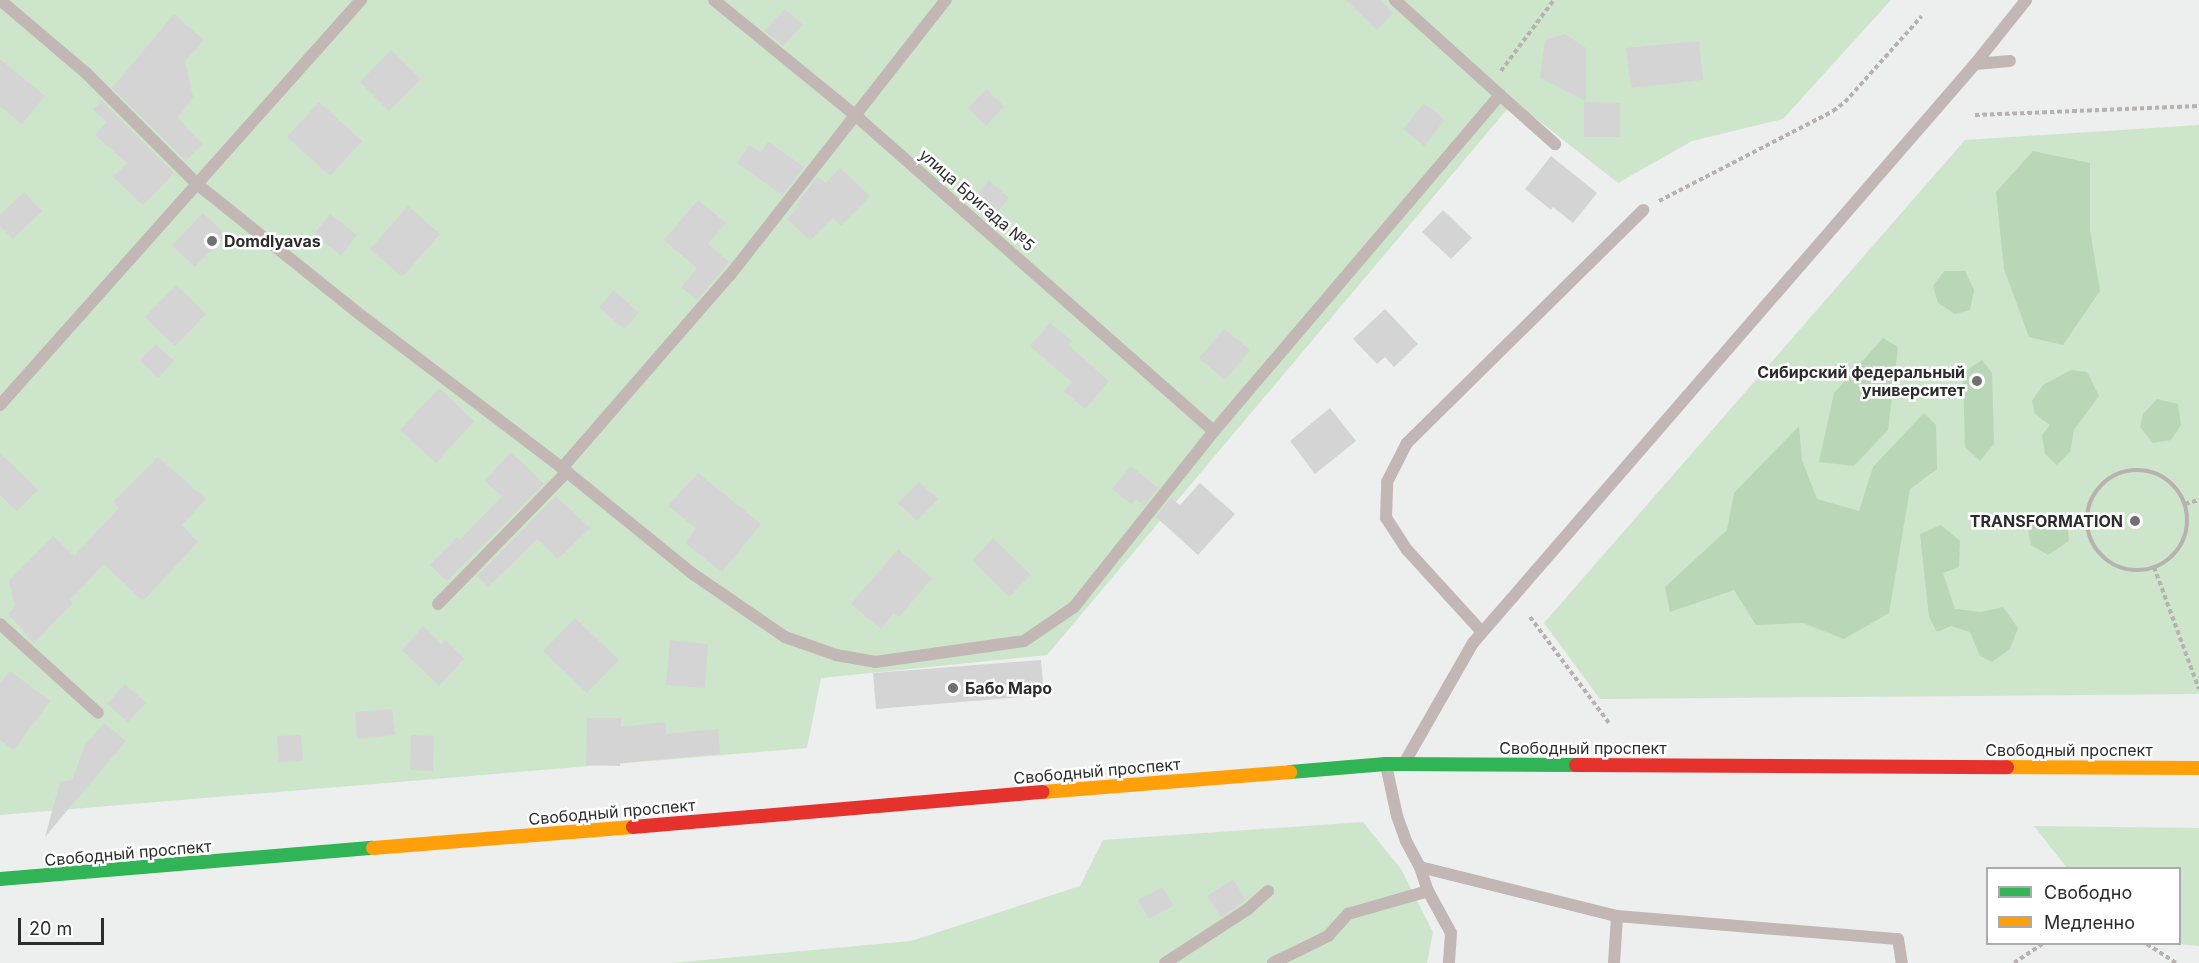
<!DOCTYPE html>
<meta charset="utf-8">
<style>
body{margin:0}
#map{position:relative;width:2199px;height:963px;overflow:hidden;background:#edeeee;font-family:Inter,sans-serif}
div>[style]{position:absolute}
[style*='--x']{left:calc(var(--x)*1px);top:calc(var(--y)*1px);width:calc(var(--w)*1px);rotate:calc(var(--a)*1deg)}
.green>*{inset:0;background:#cde5cb}
.forest>*{inset:0;background:#b9d6b7}
.building>*{inset:0;background:#d5d4d4}
.path>*{height:4px;margin-top:-2px;transform-origin:0;background:repeating-linear-gradient(90deg,#b7b1b0 0 4.5px,transparent 0 7.5px)}
.path>.ring{margin:-2px;padding:0;box-sizing:content-box;background:none;border:4px solid #b7b1b0;border-radius:50%}
.lane>*{height:12px;margin:-6px;padding:0 6px;transform-origin:6px;border-radius:6px;background:#c2b7b5}
.fast>*{height:14px;margin:-7px;padding:0 7px;transform-origin:7px;border-radius:7px;background:#30b455}
.slow>*{height:14px;margin:-7px;padding:0 7px;transform-origin:7px;border-radius:7px;background:#ff9f0a}
.jam>*{height:14px;margin:-7px;padding:0 7px;transform-origin:7px;border-radius:7px;background:#e5322d}
.dots>*{width:16px;height:16px;translate:-50% -50%;box-sizing:border-box;border:3px solid #fff;border-radius:50%}
span{translate:-50% -50%;white-space:nowrap;text-align:center;line-height:1.15;-webkit-text-stroke:5px #fff;paint-order:stroke}
.street-label{font-size:16px;color:#2c2c2d}
.poi-label{font-size:16px;color:#2c2c2d;font-weight:700}
.left{translate:0 -50%;text-align:left}
.right{translate:-100% -50%;text-align:right}
.legend{position:absolute;left:1986px;top:867px;width:195px;height:78px;box-sizing:border-box;background:#fff;border:2px solid #ababab;margin:0;padding:8px 10px;list-style:none;font-size:18px;color:#2c2c2d}
.legend li{display:flex;align-items:center;gap:12px;height:30px}
.legend b{width:30px;border:2px solid #ababab}
.scale{position:absolute;left:18px;top:918px;width:86px;height:27px;box-sizing:border-box;border:3px solid #2c2c2d;border-top:0;padding-left:8px;font-size:18px;line-height:21px;white-space:nowrap;color:#2c2c2d;-webkit-text-stroke:4px #fff;paint-order:stroke}
</style>
<div id="map">
<div class="green">
<i style="clip-path:polygon(0 0,1891px 0,1783px 119px,1692px 141px,1618px 183px,1514px 101px,1047px 655px,821px 678px,807px 748px,0 815px)"></i>
<i style="clip-path:polygon(2199px 125px,2199px 694px,1600px 699px,1544px 623px,1965px 140px)"></i>
<i style="clip-path:polygon(1363px 822px,1401px 869px,1433px 932px,1427px 963px,671px 963px,911px 941px,1080px 886px,1103px 840px)"></i>
<i style="clip-path:polygon(2034px 826px,2199px 828px,2199px 946px,2177px 944px,2180px 868px,2067px 868px)"></i>
</div>
<div class="forest">
<i style="clip-path:polygon(2033px 151px,2090px 163px,2090px 230px,2100px 291px,2063px 345px,2029px 337px,2004px 269px,1996px 192px)"></i>
<i style="clip-path:polygon(1944px 271px,1965px 271px,1974px 290px,1970px 310px,1955px 314px,1938px 303px,1933px 286px)"></i>
<i style="clip-path:polygon(1883px 338px,1898px 347px,1888px 430px,1854px 466px,1819px 462px,1834px 393px)"></i>
<i style="clip-path:polygon(1982px 360px,1992px 373px,1994px 444px,1980px 461px,1965px 447px,1963px 373px)"></i>
<i style="clip-path:polygon(2071px 370px,2087px 372px,2099px 396px,2074px 430px,2070px 452px,2057px 465px,2045px 454px,2042px 435px,2050px 425px,2035px 414px,2032px 401px,2043px 385px)"></i>
<i style="clip-path:polygon(2157px 399px,2178px 404px,2181px 425px,2171px 440px,2153px 443px,2140px 427px,2143px 414px)"></i>
<i style="clip-path:polygon(1924px 413px,1936px 425px,1937px 469px,1910px 489px,1889px 613px,1844px 639px,1803px 623px,1756px 625px,1734px 590px,1670px 612px,1665px 587px,1727px 530px,1734px 493px,1799px 426px,1802px 460px,1817px 499px,1859px 511px,1873px 467px)"></i>
<i style="clip-path:polygon(2051px 514px,2067px 519px,2069px 541px,2048px 555px,2031px 545px,2028px 530px,2041px 517px)"></i>
<i style="clip-path:polygon(1941px 525px,1960px 541px,1959px 567px,1943px 573px,1955px 609px,1981px 612px,2003px 607px,2018px 628px,2010px 649px,1992px 662px,1980px 656px,1970px 632px,1951px 626px,1937px 632px,1929px 617px,1920px 534px)"></i>
</div>
<div class="building">
<i style="clip-path:polygon(1346px 0,1380px 0,1393px 13px,1377px 30px)"></i>
<i style="clip-path:polygon(785px 9px,803px 25px,783px 46px,764px 30px)"></i>
<i style="clip-path:polygon(174px 14px,204px 40px,185px 61px,193px 97px,178px 118px,202px 144px,186px 161px,112px 88px)"></i>
<i style="clip-path:polygon(1565px 34px,1586px 48px,1586px 101px,1540px 78px,1545px 40px)"></i>
<i style="clip-path:polygon(1699px 41px,1703px 80px,1631px 88px,1626px 48px)"></i>
<i style="clip-path:polygon(391px 50px,421px 79px,389px 111px,360px 82px)"></i>
<i style="clip-path:polygon(0 59px,45px 96px,22px 124px,0 106px)"></i>
<i style="clip-path:polygon(986px 89px,1004px 106px,986px 126px,968px 108px)"></i>
<i style="clip-path:polygon(101px 100px,174px 173px,143px 205px,113px 177px,127px 163px,95px 135px,107px 122px,93px 110px)"></i>
<i style="clip-path:polygon(319px 102px,362px 141px,330px 176px,287px 137px)"></i>
<i style="clip-path:polygon(1584px 102px,1620px 103px,1620px 137px,1584px 137px)"></i>
<i style="clip-path:polygon(1424px 103px,1445px 120px,1424px 146px,1403px 129px)"></i>
<i style="clip-path:polygon(768px 142px,804px 167px,782px 195px,737px 163px,750px 145px,760px 153px)"></i>
<i style="clip-path:polygon(1551px 156px,1597px 193px,1573px 223px,1553px 207px,1551px 210px,1525px 189px)"></i>
<i style="clip-path:polygon(840px 168px,870px 196px,841px 226px,833px 218px,810px 241px,787px 219px,799px 207px,796px 205px,817px 177px,826px 183px)"></i>
<i style="clip-path:polygon(989px 180px,1009px 198px,994px 215px,974px 198px)"></i>
<i style="clip-path:polygon(24px 192px,42px 211px,13px 239px,0 226px,0 215px)"></i>
<i style="clip-path:polygon(698px 200px,726px 223px,708px 244px,729px 262px,697px 300px,681px 287px,697px 268px,664px 240px)"></i>
<i style="clip-path:polygon(408px 206px,440px 234px,402px 277px,370px 249px)"></i>
<i style="clip-path:polygon(1443px 210px,1472px 238px,1451px 259px,1422px 232px)"></i>
<i style="clip-path:polygon(203px 213px,226px 235px,195px 267px,172px 245px)"></i>
<i style="clip-path:polygon(330px 214px,357px 235px,341px 256px,314px 234px)"></i>
<i style="clip-path:polygon(176px 285px,206px 314px,175px 346px,145px 317px)"></i>
<i style="clip-path:polygon(614px 290px,639px 313px,624px 329px,599px 307px)"></i>
<i style="clip-path:polygon(1385px 309px,1418px 344px,1394px 367px,1385px 357px,1377px 364px,1353px 339px)"></i>
<i style="clip-path:polygon(1050px 323px,1072px 341px,1068px 345px,1109px 381px,1085px 409px,1064px 391px,1072px 382px,1030px 346px)"></i>
<i style="clip-path:polygon(1224px 329px,1250px 350px,1225px 380px,1199px 358px)"></i>
<i style="clip-path:polygon(156px 344px,174px 361px,158px 378px,140px 361px)"></i>
<i style="clip-path:polygon(439px 388px,474px 421px,436px 463px,400px 430px)"></i>
<i style="clip-path:polygon(1330px 408px,1356px 441px,1315px 474px,1290px 441px)"></i>
<i style="clip-path:polygon(511px 452px,544px 484px,447px 581px,430px 565px,457px 537px,460px 540px,502px 496px,485px 481px)"></i>
<i style="clip-path:polygon(0 453px,38px 490px,17px 511px,0 495px)"></i>
<i style="clip-path:polygon(158px 457px,206px 499px,182px 525px,198px 542px,143px 601px,104px 564px,70px 600px,73px 603px,34px 643px,8px 614px,15px 606px,9px 581px,53px 536px,74px 556px,119px 508px,113px 502px)"></i>
<i style="clip-path:polygon(1131px 466px,1158px 488px,1144px 506px,1136px 499px,1132px 505px,1112px 489px)"></i>
<i style="clip-path:polygon(698px 473px,761px 524px,722px 572px,685px 543px,696px 528px,668px 506px)"></i>
<i style="clip-path:polygon(919px 482px,938px 499px,917px 521px,898px 503px)"></i>
<i style="clip-path:polygon(1200px 483px,1235px 514px,1198px 555px,1156px 517px,1171px 498px,1180px 505px)"></i>
<i style="clip-path:polygon(556px 496px,590px 528px,558px 559px,537px 539px,488px 587px,477px 576px)"></i>
<i style="clip-path:polygon(993px 538px,1031px 575px,1009px 597px,972px 560px)"></i>
<i style="clip-path:polygon(898px 549px,932px 578px,899px 617px,894px 613px,881px 629px,851px 604px)"></i>
<i style="clip-path:polygon(575px 618px,619px 660px,587px 693px,543px 651px)"></i>
<i style="clip-path:polygon(423px 626px,441px 644px,446px 640px,464px 659px,439px 686px,402px 650px)"></i>
<i style="clip-path:polygon(670px 640px,708px 644px,705px 688px,666px 685px)"></i>
<i style="clip-path:polygon(1041px 660px,1044px 695px,876px 709px,873px 673px)"></i>
<i style="clip-path:polygon(10px 671px,50px 701px,14px 750px,0 740px,0 684px)"></i>
<i style="clip-path:polygon(125px 684px,146px 703px,128px 722px,107px 704px)"></i>
<i style="clip-path:polygon(392px 709px,395px 735px,357px 739px,355px 712px)"></i>
<i style="clip-path:polygon(587px 718px,621px 718px,621px 727px,665px 722px,666px 734px,718px 729px,720px 754px,620px 763px,620px 766px,586px 765px)"></i>
<i style="clip-path:polygon(104px 723px,126px 741px,45px 837px,60px 782px,72px 780px,85px 745px)"></i>
<i style="clip-path:polygon(301px 735px,303px 761px,279px 762px,277px 736px)"></i>
<i style="clip-path:polygon(411px 735px,434px 736px,433px 771px,410px 770px)"></i>
<i style="clip-path:polygon(1233px 879px,1246px 900px,1221px 917px,1207px 896px)"></i>
<i style="clip-path:polygon(1163px 887px,1173px 906px,1149px 919px,1138px 900px)"></i>
</div>
<div class="path">
<i style="--x:1501;--y:71;--w:89;--a:-53.3"></i>
<i style="--x:1975;--y:115;--w:224;--a:-2.3"></i>
<i style="--x:1659;--y:201;--w:196;--a:-27.3"></i>
<i style="--x:1833;--y:111;--w:15;--a:-37"></i>
<i style="--x:1845;--y:102;--w:115;--a:-48.2"></i>
<i class="ring" style="left:2087px;top:470px;width:96px;height:96px"></i>
<i style="--x:2185;--y:504;--w:15;--a:-16"></i>
<i style="--x:2154;--y:567;--w:130;--a:69.8"></i>
<i style="--x:1530;--y:617;--w:132;--a:53.3"></i>
<i style="--x:2147;--y:944;--w:35;--a:33"></i>
<i style="--x:2014;--y:963;--w:34;--a:-34"></i>
</div>
<div class="lane">
<i style="--x:0;--y:0;--w:113;--a:40.3"></i>
<i style="--x:86;--y:73;--w:157;--a:45"></i>
<i style="--x:197;--y:184;--w:211;--a:38.7"></i>
<i style="--x:362;--y:316;--w:251;--a:37.2"></i>
<i style="--x:562;--y:468;--w:169;--a:39"></i>
<i style="--x:693;--y:574;--w:112;--a:34.4"></i>
<i style="--x:785;--y:637;--w:54;--a:19.4"></i>
<i style="--x:836;--y:655;--w:40;--a:10"></i>
<i style="--x:875;--y:662;--w:150;--a:-8"></i>
<i style="--x:1024;--y:641;--w:60;--a:-34.2"></i>
<i style="--x:1074;--y:607;--w:225;--a:-51.5"></i>
<i style="--x:1214;--y:431;--w:441;--a:-49.6"></i>
<i style="--x:1500;--y:95;--w:142;--a:-137.9"></i>
<i style="--x:714;--y:0;--w:182;--a:39.2"></i>
<i style="--x:855;--y:115;--w:478;--a:41.4"></i>
<i style="--x:1975;--y:64;--w:35;--a:-5"></i>
<i style="--x:1500;--y:95;--w:74;--a:41.7"></i>
<i style="--x:0;--y:405;--w:543;--a:-48.29"></i>
<i style="--x:438;--y:604;--w:185;--a:-45.7"></i>
<i style="--x:567;--y:472;--w:6;--a:-141"></i>
<i style="--x:562;--y:468;--w:256;--a:-49"></i>
<i style="--x:730;--y:275;--w:350;--a:-51.9"></i>
<i style="--x:0;--y:624;--w:132;--a:42.2"></i>
<i style="--x:1482;--y:632;--w:111;--a:-132.4"></i>
<i style="--x:1407;--y:550;--w:38;--a:-123"></i>
<i style="--x:1386;--y:518;--w:36;--a:-88"></i>
<i style="--x:1387;--y:482;--w:44;--a:-62.9"></i>
<i style="--x:1407;--y:443;--w:332;--a:-44.6"></i>
<i style="--x:1406;--y:760;--w:135;--a:-60.2"></i>
<i style="--x:1473;--y:643;--w:766;--a:-49.07"></i>
<i style="--x:1975;--y:64;--w:82;--a:-51.4"></i>
<i style="--x:1386;--y:765;--w:52;--a:77.8"></i>
<i style="--x:1397;--y:816;--w:27;--a:70"></i>
<i style="--x:1406;--y:841;--w:30;--a:62"></i>
<i style="--x:1420;--y:867;--w:203;--a:14"></i>
<i style="--x:1617;--y:916;--w:282;--a:4.7"></i>
<i style="--x:1898;--y:939;--w:24;--a:81"></i>
<i style="--x:1420;--y:867;--w:25;--a:72"></i>
<i style="--x:1428;--y:891;--w:48;--a:61.3"></i>
<i style="--x:1451;--y:933;--w:30;--a:94"></i>
<i style="--x:1165;--y:963;--w:99;--a:-33"></i>
<i style="--x:1248;--y:909;--w:27;--a:-42"></i>
<i style="--x:1273;--y:963;--w:61;--a:-26.1"></i>
<i style="--x:1328;--y:936;--w:30;--a:-48"></i>
<i style="--x:1348;--y:914;--w:83;--a:-16"></i>
<i style="--x:1614;--y:963;--w:47;--a:-86.3"></i>
</div>
<div class="fast">
<i style="--x:1290;--y:772;--w:96;--a:-4.8"></i>
<i style="--x:1386;--y:764;--w:190;--a:0.3"></i>
<i style="--x:0;--y:879;--w:374;--a:-4.8"></i>
</div>
<div class="slow">
<i style="--x:2007;--y:767;--w:192;--a:0.3"></i>
<i style="--x:1043;--y:792;--w:248;--a:-4.6"></i>
<i style="--x:373;--y:848;--w:261;--a:-4.6"></i>
</div>
<div class="jam">
<i style="--x:1576;--y:765;--w:431;--a:0.3"></i>
<i style="--x:633;--y:827;--w:411;--a:-4.9"></i>
</div>
<div class="dots">
<i style="left:212px;top:241px;background:#707071"></i>
<i style="left:1977px;top:381px;background:#707071"></i>
<i style="left:2135px;top:521px;background:#707071"></i>
<i style="left:953px;top:688px;background:#707071"></i>
</div>
<div class="street-label">
<span style="left:977px;top:200px;rotate:41deg">улица Бригада №5</span>
<span style="left:1583px;top:748px">Свободный проспект</span>
<span style="left:2069px;top:750px">Свободный проспект</span>
<span style="left:1097px;top:771px;rotate:-5deg">Свободный проспект</span>
<span style="left:612px;top:812px;rotate:-5deg">Свободный проспект</span>
<span style="left:128px;top:853px;rotate:-5deg">Свободный проспект</span>
</div>
<div class="poi-label">
<span class="left" style="left:224px;top:241px">Domdlyavas</span>
<span class="right" style="left:1965px;top:381px">Сибирский федеральный<br>университет</span>
<span class="right" style="left:2123px;top:521px">TRANSFORMATION</span>
<span class="left" style="left:965px;top:688px">Бабо Маро</span>
</div>
<ul class="legend">
<li><b style="height:8px;background:#30b455"></b>Свободно</li>
<li><b style="height:8px;background:#ff9f0a"></b>Медленно</li>
</ul>
<div class="scale">20 m</div>
</div>
